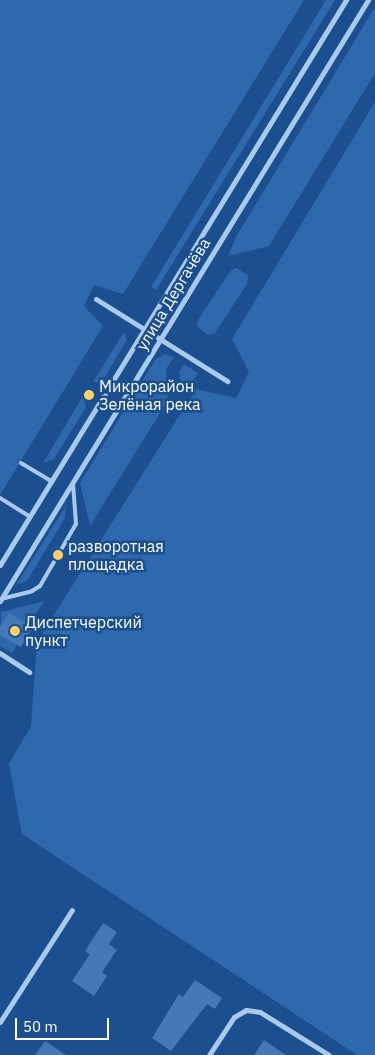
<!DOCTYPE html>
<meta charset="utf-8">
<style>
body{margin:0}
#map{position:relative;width:375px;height:1055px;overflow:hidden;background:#1b4f8f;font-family:"IBM Plex Sans",sans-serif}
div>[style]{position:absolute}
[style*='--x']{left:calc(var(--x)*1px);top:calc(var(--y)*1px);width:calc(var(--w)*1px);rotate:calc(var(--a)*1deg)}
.green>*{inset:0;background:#2e69ad}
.building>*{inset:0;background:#4478b7}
.lane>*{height:4px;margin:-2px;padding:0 2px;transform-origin:2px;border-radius:2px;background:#a9c9ee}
.street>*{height:5px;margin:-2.5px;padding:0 2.5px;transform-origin:2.5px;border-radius:2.5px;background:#a9c9ee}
.dots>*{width:14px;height:14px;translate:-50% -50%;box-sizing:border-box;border:2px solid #1b4f8f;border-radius:50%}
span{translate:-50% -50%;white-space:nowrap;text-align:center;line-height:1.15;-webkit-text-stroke:5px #1b4f8f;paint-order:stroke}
.street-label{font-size:16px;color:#fff}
.poi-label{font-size:16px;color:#fff}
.left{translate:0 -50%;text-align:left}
.scale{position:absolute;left:15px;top:1018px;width:94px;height:22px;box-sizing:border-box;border:2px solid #fff;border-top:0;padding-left:6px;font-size:15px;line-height:18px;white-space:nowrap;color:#fff;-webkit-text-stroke:4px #1b4f8f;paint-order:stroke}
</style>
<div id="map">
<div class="green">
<i style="clip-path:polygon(0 0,304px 0,123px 294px,94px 285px,84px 306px,103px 326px,0 495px)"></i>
<i style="clip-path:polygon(326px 0,335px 0,156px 290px,151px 287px)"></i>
<i style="clip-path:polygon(375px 7px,375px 73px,269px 246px,228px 256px,236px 237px)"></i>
<i style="clip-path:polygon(375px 102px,375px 1055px,357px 1055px,22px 834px,9px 764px,31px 726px,37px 642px,196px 389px,236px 398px,249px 372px,232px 339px)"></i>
<i style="clip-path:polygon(236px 268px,248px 275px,247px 284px,215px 333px,208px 335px,197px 326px,198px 320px,231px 270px)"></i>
<i style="clip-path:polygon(124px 332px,127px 340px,101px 383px,93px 382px)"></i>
<i style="clip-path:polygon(165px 354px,174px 357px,166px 369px,168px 400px,90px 526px,80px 483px,155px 360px)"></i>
<i style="clip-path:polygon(184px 364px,198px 373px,183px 395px,179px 372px)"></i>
<i style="clip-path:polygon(83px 396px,86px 407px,54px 459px,43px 463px)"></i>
<i style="clip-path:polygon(66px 506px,65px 518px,27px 581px,16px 585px)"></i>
<i style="clip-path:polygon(44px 601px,12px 653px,0 646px,1px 612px)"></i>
</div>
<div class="building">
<i style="clip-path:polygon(9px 613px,33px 627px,21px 647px,0 635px,0 627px)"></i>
<i style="clip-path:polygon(103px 923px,117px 932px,109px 944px,117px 950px,102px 972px,107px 976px,94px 996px,72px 981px,90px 954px,85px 951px)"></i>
<i style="clip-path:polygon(195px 980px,222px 998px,215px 1009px,207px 1004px,171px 1051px,152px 1038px,179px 994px,183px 997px)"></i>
<i style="clip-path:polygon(264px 1040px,286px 1055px,254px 1055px)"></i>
<i style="clip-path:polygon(45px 1041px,66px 1055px,35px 1055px)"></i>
</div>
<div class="lane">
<i style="--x:21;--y:463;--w:35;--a:31"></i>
<i style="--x:0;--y:498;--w:34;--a:32"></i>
<i style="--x:1;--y:599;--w:32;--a:-14"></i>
<i style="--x:32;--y:591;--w:9;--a:-32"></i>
<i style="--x:40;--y:586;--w:72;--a:-59.9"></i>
<i style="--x:76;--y:524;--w:41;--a:-94.2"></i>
</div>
<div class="street">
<i style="--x:96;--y:299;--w:155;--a:32"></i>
<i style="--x:0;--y:565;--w:663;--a:-58.52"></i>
<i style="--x:0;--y:601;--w:705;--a:-58.52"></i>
<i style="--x:0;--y:653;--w:35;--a:33"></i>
<i style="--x:0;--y:1022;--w:133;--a:-57.3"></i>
<i style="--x:209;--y:1055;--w:45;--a:-56.7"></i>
<i style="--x:234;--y:1017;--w:14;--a:-30"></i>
<i style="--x:246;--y:1010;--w:14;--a:8"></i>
<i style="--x:260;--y:1012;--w:81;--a:31.9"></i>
</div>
<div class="dots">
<i style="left:89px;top:395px;background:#ffd166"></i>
<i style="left:58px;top:555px;background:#ffd166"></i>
<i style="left:15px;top:631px;background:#ffd166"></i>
</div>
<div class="street-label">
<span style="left:173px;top:294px;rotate:-59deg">улица Дергачёва</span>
</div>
<div class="poi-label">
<span class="left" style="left:99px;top:395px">Микрорайон<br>Зелёная река</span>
<span class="left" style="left:68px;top:555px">разворотная<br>площадка</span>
<span class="left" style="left:25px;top:631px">Диспетчерский<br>пункт</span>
</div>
<div class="scale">50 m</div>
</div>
